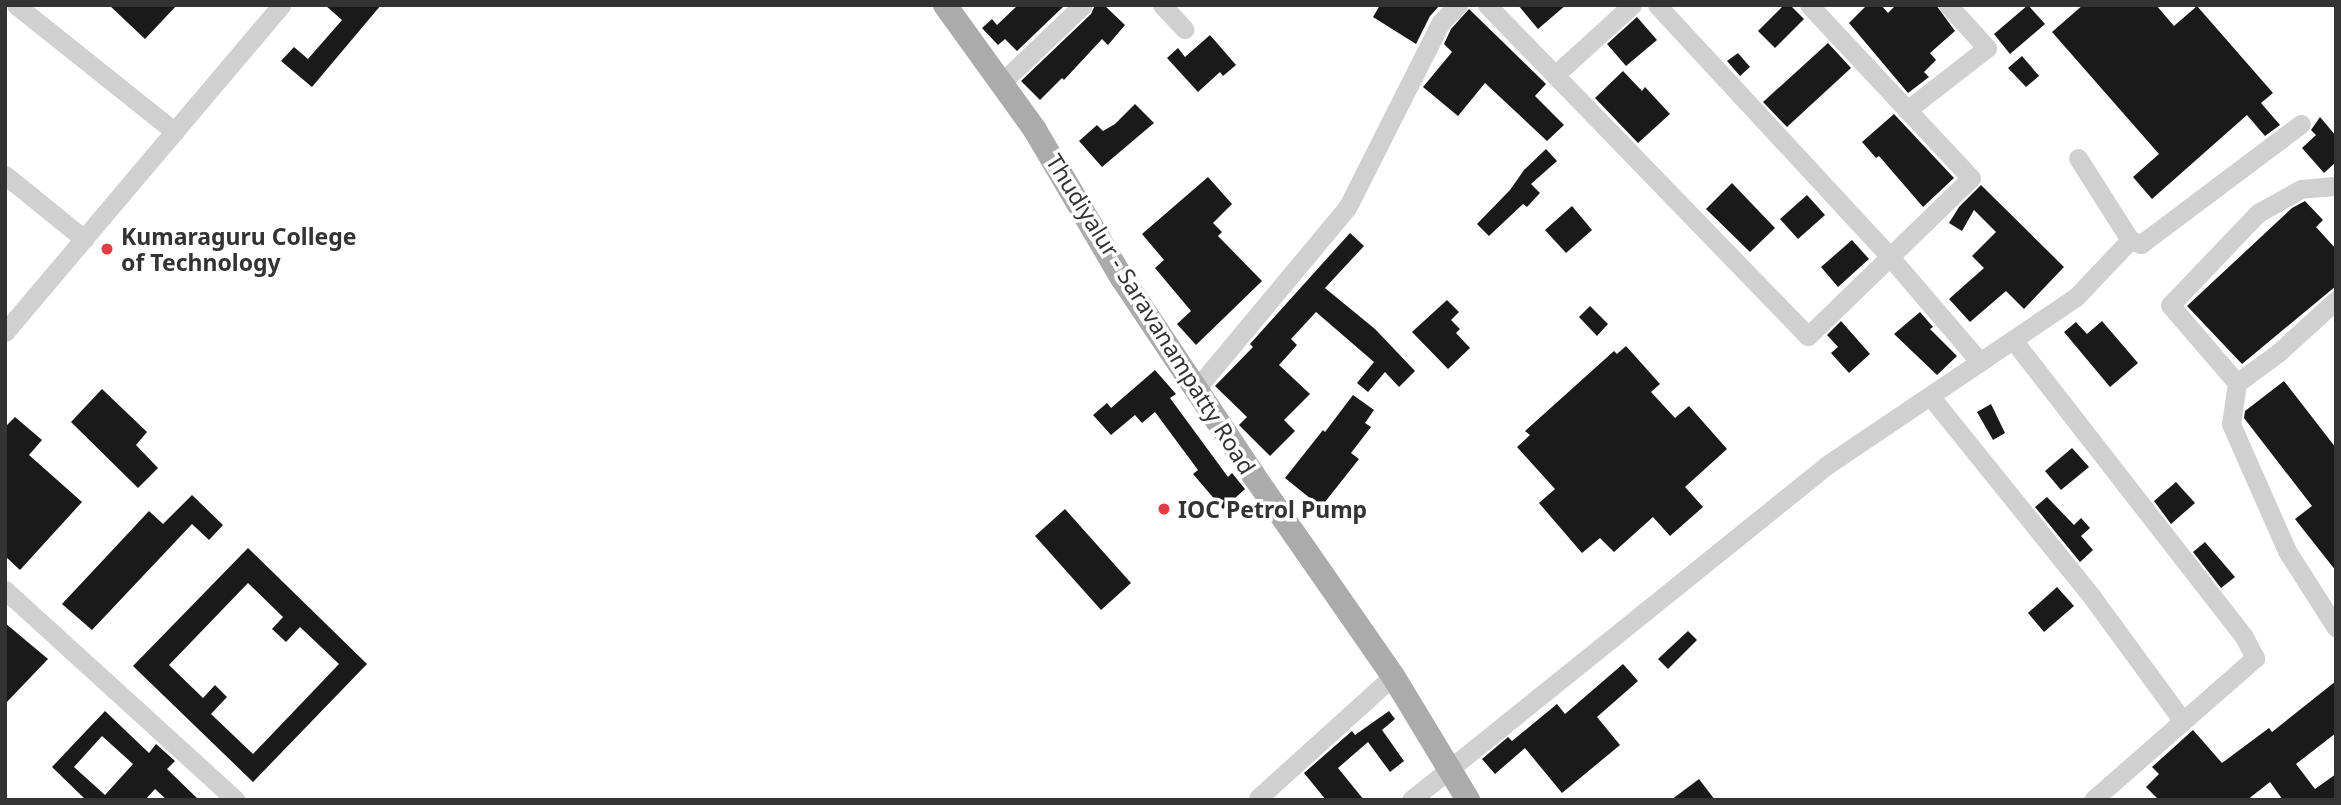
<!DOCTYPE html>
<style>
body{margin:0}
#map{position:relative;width:2341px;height:805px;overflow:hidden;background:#fff;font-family:"Noto Sans",sans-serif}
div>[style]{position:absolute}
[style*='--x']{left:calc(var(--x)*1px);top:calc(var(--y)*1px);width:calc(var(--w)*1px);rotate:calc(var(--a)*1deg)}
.building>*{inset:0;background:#1a1a1a}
.minor>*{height:19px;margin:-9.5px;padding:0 9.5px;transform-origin:9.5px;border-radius:9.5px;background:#d0d0d0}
.major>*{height:24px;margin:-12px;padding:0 12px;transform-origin:12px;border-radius:12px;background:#ababab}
.dots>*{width:19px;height:19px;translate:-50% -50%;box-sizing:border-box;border:4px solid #fff;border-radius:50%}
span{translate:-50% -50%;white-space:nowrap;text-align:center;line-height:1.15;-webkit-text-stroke:7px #fff;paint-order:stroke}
.poi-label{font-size:23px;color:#333;font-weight:700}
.left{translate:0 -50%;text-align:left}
.street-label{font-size:23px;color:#333}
.frame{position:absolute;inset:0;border:7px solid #333;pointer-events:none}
</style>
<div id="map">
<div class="building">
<i style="clip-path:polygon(109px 5px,177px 5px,145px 39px)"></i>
<i style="clip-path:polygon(325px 5px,381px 5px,312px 87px,281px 61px,294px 47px,308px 59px,342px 20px)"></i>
<i style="clip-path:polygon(1018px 5px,1065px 5px,1017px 51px,1005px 39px,998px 45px,982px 28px,992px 19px,997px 25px)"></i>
<i style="clip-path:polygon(1095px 5px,1104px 5px,1125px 25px,1108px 45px,1102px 39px,1064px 80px,1062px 78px,1040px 100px,1021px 81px,1091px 14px)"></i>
<i style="clip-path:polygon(1380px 5px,1440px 5px,1430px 16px,1416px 44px,1373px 17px)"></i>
<i style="clip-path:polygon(1518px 5px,1566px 5px,1538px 29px)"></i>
<i style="clip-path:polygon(1784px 5px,1790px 5px,1804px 19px,1775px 48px,1758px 31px)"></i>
<i style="clip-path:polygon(1867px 5px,1881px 5px,1888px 13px,1896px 5px,1936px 5px,1955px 31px,1930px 53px,1936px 60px,1924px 72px,1929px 77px,1908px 93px,1849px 23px)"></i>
<i style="clip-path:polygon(2028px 5px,2045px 24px,2010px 54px,1994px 34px)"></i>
<i style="clip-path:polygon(2083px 5px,2156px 5px,2174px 26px,2197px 6px,2273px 93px,2261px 103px,2280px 125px,2265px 136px,2247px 115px,2152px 199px,2133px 177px,2159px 154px,2052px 32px)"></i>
<i style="clip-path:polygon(1469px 9px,1546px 84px,1535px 96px,1564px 125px,1547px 141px,1485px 83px,1458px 116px,1423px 87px,1452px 52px,1444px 44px,1451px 29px)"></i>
<i style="clip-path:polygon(1637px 17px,1657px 40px,1626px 66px,1607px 44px)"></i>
<i style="clip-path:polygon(1210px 35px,1236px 65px,1223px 76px,1220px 72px,1198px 92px,1167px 58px,1178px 48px,1185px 57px)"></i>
<i style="clip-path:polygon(1828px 43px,1851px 68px,1787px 127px,1763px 102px)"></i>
<i style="clip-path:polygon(1738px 53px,1750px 67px,1740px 76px,1727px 61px)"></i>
<i style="clip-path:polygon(2022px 56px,2039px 76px,2026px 87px,2008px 68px)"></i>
<i style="clip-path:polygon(1623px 71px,1642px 91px,1645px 87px,1670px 114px,1638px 143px,1595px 98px)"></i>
<i style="clip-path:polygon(1135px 104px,1154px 123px,1102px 167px,1079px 141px,1097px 125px,1103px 131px,1115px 124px)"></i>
<i style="clip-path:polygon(1894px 114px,1954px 178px,1923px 207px,1879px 156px,1876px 158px,1862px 142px)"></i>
<i style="clip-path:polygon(2320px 117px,2336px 136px,2336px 162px,2324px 173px,2302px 148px,2316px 135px,2311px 130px)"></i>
<i style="clip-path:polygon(1546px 149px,1557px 161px,1531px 184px,1540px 193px,1527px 207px,1523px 204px,1489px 236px,1477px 224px,1510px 190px,1524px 170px)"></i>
<i style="clip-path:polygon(1208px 177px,1232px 204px,1213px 223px,1222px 232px,1218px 236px,1262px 281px,1196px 345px,1177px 324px,1191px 311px,1155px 268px,1164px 260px,1142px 234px)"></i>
<i style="clip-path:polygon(1732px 183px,1775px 228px,1750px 252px,1706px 209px)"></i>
<i style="clip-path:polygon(1981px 185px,2064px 267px,2024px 309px,2006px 291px,1970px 322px,1949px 299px,1984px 268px,1972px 256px,1996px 232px,1974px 210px,1962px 231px,1949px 223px,1959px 207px)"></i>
<i style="clip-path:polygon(1807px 195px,1825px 215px,1798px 239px,1780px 219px)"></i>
<i style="clip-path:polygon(2305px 201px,2323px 220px,2316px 227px,2336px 249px,2336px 286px,2242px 364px,2187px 306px,2292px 208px)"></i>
<i style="clip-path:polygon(1572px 206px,1592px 230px,1566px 253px,1545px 230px)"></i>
<i style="clip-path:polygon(1350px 233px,1364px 246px,1325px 288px,1375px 329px,1415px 371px,1399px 387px,1385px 372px,1368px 392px,1357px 383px,1374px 362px,1316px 312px,1291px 339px,1297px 345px,1279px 365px,1310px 394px,1284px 420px,1295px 431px,1270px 456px,1239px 425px,1247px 417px,1215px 386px,1253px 347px,1250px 344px)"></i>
<i style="clip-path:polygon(1852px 240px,1869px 259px,1838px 287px,1821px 267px)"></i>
<i style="clip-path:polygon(1447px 300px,1459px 312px,1451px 320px,1460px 329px,1456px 333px,1470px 348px,1448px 369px,1412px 332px)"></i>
<i style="clip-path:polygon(1590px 306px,1608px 324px,1597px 336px,1579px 317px)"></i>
<i style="clip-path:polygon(1920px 312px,1933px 327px,1930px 329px,1957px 356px,1937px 375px,1894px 334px)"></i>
<i style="clip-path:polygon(1841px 321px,1870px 354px,1849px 373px,1831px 353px,1838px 347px,1827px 335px)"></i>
<i style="clip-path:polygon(2102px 321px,2138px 363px,2110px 387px,2064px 332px,2076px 322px,2087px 334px)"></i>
<i style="clip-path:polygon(1626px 346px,1660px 384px,1651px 392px,1675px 418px,1689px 406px,1727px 449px,1685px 487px,1703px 507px,1670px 536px,1653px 517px,1614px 552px,1600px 538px,1582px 553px,1539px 503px,1555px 489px,1517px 447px,1530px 435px,1525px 431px,1614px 351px,1617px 354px)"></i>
<i style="clip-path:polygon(1155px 370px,1176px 394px,1170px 398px,1228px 477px,1232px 473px,1245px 489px,1223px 509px,1193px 474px,1198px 470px,1155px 412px,1142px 423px,1135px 415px,1111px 435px,1093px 415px,1107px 403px,1111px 408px)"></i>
<i style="clip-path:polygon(2284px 381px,2336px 448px,2336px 571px,2295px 519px,2312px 506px,2244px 418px,2245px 411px)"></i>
<i style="clip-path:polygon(102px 389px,147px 432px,136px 445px,158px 468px,138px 488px,71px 422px)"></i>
<i style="clip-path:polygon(1353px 395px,1374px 410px,1365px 423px,1371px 427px,1351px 453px,1359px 459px,1321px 507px,1285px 478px,1323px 430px,1325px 432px)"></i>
<i style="clip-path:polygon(1991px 404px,2005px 433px,1993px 440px,1977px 412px)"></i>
<i style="clip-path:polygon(15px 417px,42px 440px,29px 455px,82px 502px,20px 570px,5px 556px,5px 427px)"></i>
<i style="clip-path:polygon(2072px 448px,2089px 467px,2061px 490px,2045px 471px)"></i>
<i style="clip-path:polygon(2176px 482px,2195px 503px,2171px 524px,2154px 501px)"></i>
<i style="clip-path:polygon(192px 495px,223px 525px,209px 540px,192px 524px,92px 630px,62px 604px,149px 511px,163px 524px)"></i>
<i style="clip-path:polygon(2047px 497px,2074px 525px,2081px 518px,2090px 528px,2081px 536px,2093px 550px,2080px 562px,2035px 507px)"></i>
<i style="clip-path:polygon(1065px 509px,1131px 583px,1101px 610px,1035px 536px)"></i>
<i style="clip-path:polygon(2205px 542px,2235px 577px,2221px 588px,2193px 552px)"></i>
<i style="clip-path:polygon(evenodd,248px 548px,367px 664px,253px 782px,133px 666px,248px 548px,248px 583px,283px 617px,272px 629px,286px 642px,300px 627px,339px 664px,253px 754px,211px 714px,227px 697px,215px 685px,203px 698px,169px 665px,248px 583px)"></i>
<i style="clip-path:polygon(2057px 587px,2074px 606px,2044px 632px,2028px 613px)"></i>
<i style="clip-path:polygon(5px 623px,48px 659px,5px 704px)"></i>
<i style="clip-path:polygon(1688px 631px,1697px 640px,1668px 669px,1658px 659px)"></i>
<i style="clip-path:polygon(1623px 664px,1638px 681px,1597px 717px,1620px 745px,1562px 793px,1525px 748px,1495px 774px,1482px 759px,1508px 737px,1512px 741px,1557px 704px,1565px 714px)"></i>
<i style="clip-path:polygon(2336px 681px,2336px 733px,2296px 764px,2315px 789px,2336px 774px,2336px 800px,2283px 800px,2270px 782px,2247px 800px,2159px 800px,2146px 787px,2159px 774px,2152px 767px,2193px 730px,2222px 763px,2269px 728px,2272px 732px)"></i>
<i style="clip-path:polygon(evenodd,105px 711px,149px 753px,156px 744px,175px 761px,167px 769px,199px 800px,167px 800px,155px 789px,145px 800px,86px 800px,52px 767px,105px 711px,102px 736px,133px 764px,105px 795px,74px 767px,102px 736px)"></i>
<i style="clip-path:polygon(1389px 711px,1395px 719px,1382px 730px,1404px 761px,1390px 772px,1368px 742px,1338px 768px,1364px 800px,1326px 800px,1304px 773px,1352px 731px,1355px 735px)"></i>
<i style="clip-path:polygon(1699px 779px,1715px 800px,1671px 800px)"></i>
</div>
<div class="minor">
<i style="--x:16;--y:5;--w:203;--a:38.6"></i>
<i style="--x:1162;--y:5;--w:33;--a:47"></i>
<i style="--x:1487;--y:5;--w:461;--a:45.9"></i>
<i style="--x:1808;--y:336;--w:227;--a:-44.1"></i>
<i style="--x:1971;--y:178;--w:237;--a:-133.1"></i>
<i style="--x:1657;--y:5;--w:343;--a:47.2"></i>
<i style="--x:1890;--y:257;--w:138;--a:49.4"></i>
<i style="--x:1555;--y:75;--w:104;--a:-42.3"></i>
<i style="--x:1001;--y:83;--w:113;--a:-43.6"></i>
<i style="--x:1907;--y:110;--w:101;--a:-37.8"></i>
<i style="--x:1987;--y:48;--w:58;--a:-132.2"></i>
<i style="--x:2078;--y:158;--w:97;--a:57.6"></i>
<i style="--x:2130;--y:240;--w:12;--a:20"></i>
<i style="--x:2141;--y:244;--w:200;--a:-36.9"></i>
<i style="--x:5;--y:175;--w:102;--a:39"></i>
<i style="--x:2334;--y:186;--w:33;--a:175"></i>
<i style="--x:2301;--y:189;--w:49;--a:150.8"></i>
<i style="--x:2258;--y:213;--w:127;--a:133.7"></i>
<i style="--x:2170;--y:305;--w:103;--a:49.3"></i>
<i style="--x:2237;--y:383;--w:41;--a:98.3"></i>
<i style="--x:2231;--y:424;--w:139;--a:66.2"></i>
<i style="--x:2287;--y:551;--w:91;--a:57.5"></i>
<i style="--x:5;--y:332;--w:428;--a:-49.8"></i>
<i style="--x:2013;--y:340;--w:376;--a:52.1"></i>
<i style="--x:2244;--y:637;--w:24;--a:62"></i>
<i style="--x:2255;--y:658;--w:215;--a:138.8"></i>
<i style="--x:2237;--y:383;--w:51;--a:-36.2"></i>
<i style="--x:2278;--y:353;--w:79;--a:-42.4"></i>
<i style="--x:1196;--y:389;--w:236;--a:-50.2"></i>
<i style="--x:1347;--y:208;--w:208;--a:-63.2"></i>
<i style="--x:1441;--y:22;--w:24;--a:-45"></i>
<i style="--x:1930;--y:396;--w:258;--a:51.1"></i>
<i style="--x:2092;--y:597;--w:152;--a:53.8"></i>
<i style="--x:5;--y:590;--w:312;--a:42.3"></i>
<i style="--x:1258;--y:798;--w:182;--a:-42.1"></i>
<i style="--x:1411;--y:800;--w:534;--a:-38.84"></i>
<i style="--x:1827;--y:465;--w:300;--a:-34"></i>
<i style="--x:2076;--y:297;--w:79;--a:-46.5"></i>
</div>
<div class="major">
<i style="--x:945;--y:5;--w:154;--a:54.2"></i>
<i style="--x:1035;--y:130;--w:172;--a:59.6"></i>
<i style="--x:1122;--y:278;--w:238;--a:56.3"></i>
<i style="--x:1254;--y:476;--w:244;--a:55.2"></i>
<i style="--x:1393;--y:676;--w:145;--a:58.8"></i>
</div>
<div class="dots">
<i style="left:107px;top:249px;background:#e63946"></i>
<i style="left:1164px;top:509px;background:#e63946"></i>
</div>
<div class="poi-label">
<span class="left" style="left:121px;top:249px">Kumaraguru College<br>of Technology</span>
<span class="left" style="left:1178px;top:509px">IOC Petrol Pump</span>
</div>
<div class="street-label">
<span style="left:1151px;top:314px;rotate:58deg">Thudiyalur - Saravanampatty Road</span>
</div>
<div class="frame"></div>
</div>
